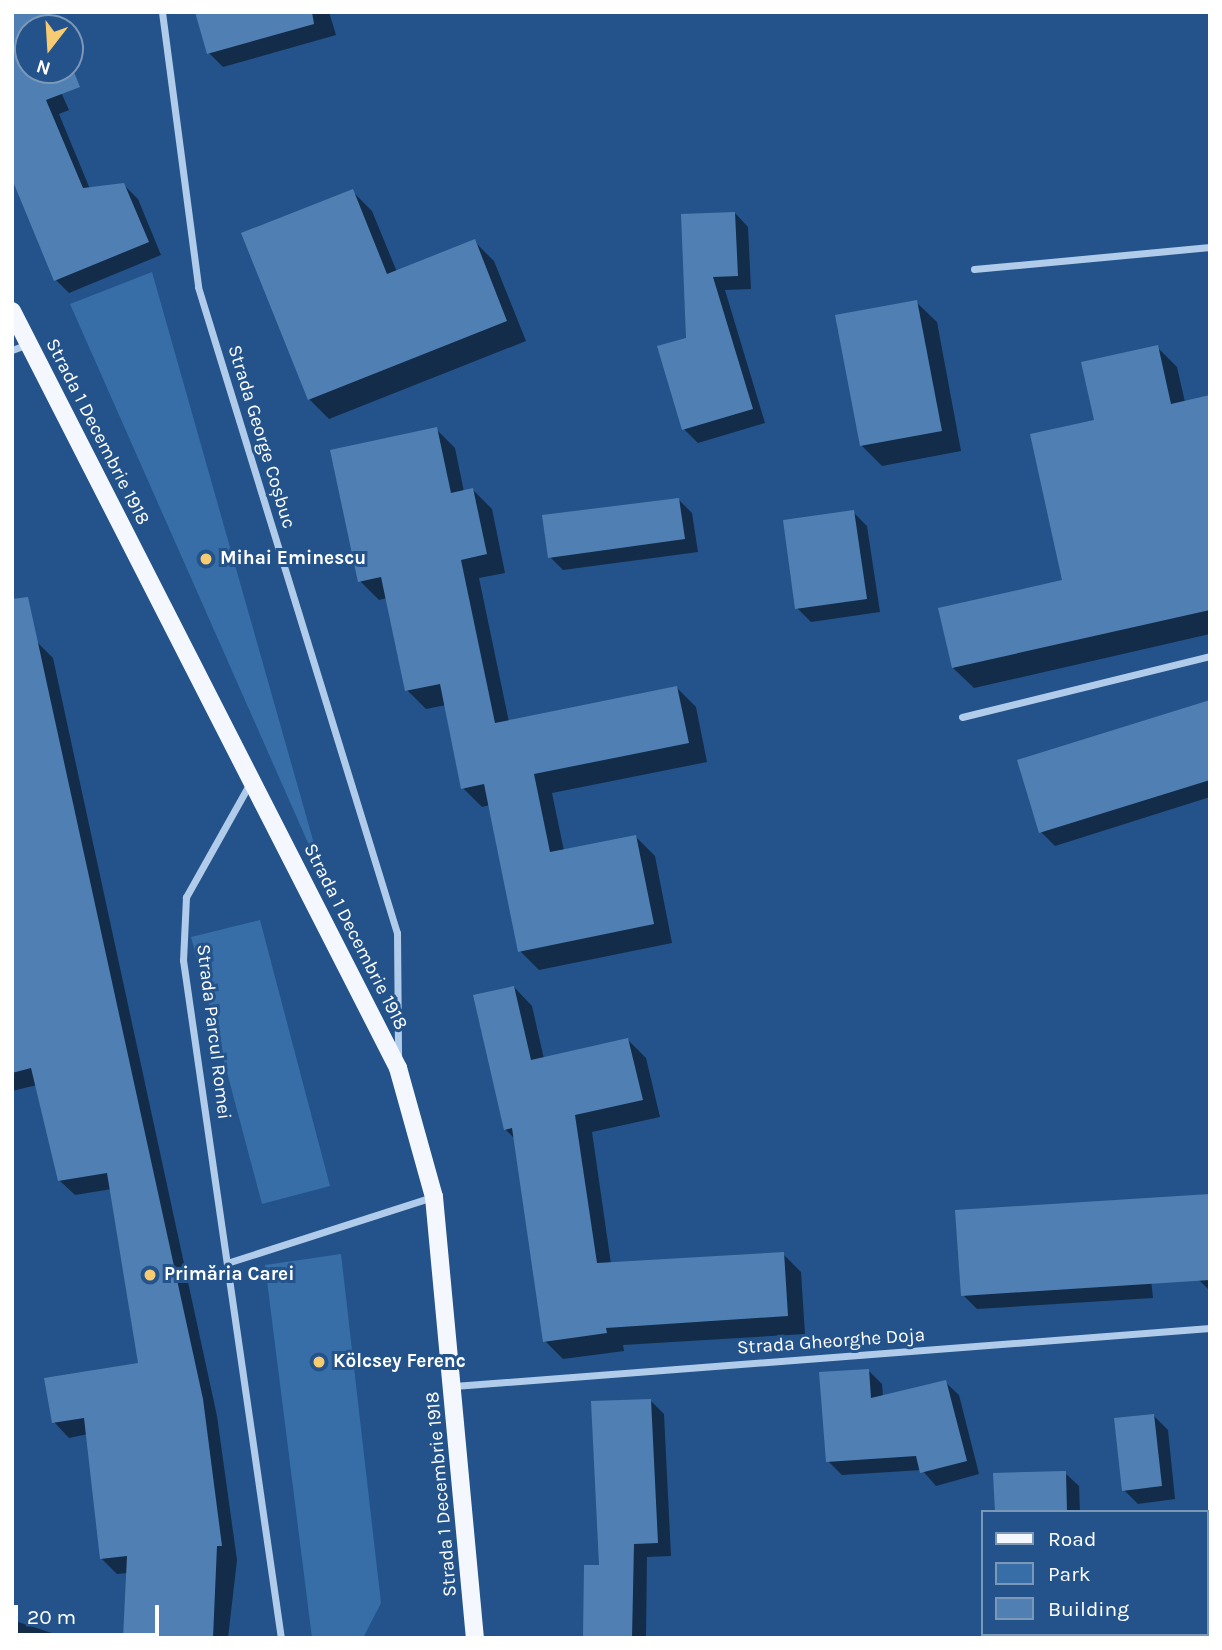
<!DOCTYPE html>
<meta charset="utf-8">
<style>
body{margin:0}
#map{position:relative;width:1222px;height:1650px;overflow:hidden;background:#23538a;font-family:Karla,sans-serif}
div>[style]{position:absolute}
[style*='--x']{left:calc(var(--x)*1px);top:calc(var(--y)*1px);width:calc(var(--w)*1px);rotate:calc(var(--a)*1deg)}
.green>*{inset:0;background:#376ea7}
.shadow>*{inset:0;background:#0007}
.building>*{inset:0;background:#5080b3}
.street>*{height:7px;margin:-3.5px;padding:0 3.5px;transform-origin:3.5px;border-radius:3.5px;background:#b0ccea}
.primary>*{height:18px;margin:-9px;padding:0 9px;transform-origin:9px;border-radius:9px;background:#f4f8fe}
.dots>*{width:19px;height:19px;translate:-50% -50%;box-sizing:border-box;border:4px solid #23538a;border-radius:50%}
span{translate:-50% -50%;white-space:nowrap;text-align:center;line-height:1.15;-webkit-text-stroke:6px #23538a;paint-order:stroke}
.street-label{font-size:19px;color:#fff}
.poi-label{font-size:19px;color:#fff;font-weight:700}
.left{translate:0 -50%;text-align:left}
.frame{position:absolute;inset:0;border:14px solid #fff;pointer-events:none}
.legend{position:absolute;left:981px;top:1510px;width:228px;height:126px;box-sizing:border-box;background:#23538a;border:2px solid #7b98b9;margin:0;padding:9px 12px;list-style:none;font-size:21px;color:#fff}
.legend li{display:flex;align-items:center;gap:14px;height:35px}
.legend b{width:35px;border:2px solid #7b98b9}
.north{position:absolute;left:14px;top:14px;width:70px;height:70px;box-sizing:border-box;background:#23538a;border:2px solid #7b98b9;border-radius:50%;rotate:197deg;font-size:19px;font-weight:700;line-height:28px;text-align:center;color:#fff}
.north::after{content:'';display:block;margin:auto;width:24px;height:32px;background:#f6cb72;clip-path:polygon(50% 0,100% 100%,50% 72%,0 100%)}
.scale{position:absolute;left:14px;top:1605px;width:145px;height:32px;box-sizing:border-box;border:4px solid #fff;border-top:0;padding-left:9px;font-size:21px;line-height:24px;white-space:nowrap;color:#fff;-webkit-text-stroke:5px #23538a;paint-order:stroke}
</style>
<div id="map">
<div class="green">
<i style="clip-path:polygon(152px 272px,324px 879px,70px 304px)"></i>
<i style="clip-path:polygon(260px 920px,330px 1186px,262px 1204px,191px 937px)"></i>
<i style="clip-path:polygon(341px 1254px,381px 1603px,363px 1638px,312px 1638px,265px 1265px)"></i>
</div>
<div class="shadow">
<i style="clip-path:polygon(12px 12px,33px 28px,28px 70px,51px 70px,69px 110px,59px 114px,90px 189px,124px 185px,138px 199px,161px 255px,69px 293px,56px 280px)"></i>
<i style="clip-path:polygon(197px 12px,329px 12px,336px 35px,223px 67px,209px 53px)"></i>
<i style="clip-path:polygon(352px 191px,372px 211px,397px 272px,474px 241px,494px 261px,526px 341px,329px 419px,309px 399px)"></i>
<i style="clip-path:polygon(735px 213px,748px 227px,751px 289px,725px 290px,765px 423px,698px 443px,684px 429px,687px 339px)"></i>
<i style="clip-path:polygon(916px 302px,937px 322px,961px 451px,882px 466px,862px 446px)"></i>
<i style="clip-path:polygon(1157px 347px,1177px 367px,1185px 402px,1210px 397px,1210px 634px,974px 688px,953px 668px,1064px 581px,1096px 421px)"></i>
<i style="clip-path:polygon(436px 429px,455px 448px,464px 492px,473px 490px,492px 509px,505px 573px,479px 578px,509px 722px,677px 688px,696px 707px,707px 762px,552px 793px,564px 851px,636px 837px,655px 856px,672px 943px,539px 970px,520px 951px,490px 805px,482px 807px,463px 788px,446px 705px,426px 709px,407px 690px,387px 598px,379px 600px,360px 581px)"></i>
<i style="clip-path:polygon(678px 499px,692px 513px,698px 552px,563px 570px,550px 557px)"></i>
<i style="clip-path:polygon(853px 512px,867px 526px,880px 612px,811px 622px,797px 608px)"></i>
<i style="clip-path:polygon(38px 643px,53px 658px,217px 1416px,237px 1560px,228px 1638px,125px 1638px,128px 1573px,117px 1574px,102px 1559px,88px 1434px,69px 1438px,54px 1422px,140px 1364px,112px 1189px,75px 1195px,59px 1180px,37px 1085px,12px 1091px,12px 649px)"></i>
<i style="clip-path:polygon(1210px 702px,1210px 797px,1055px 846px,1041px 832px)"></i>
<i style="clip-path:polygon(514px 987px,532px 1006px,544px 1059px,628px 1040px,646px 1058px,660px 1117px,592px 1132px,611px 1264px,783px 1254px,801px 1272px,805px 1334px,623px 1345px,624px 1351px,563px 1359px,545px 1341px,516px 1140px,505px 1129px)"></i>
<i style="clip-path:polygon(1210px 1196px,1210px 1291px,1199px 1280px)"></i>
<i style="clip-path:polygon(1144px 1214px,1153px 1298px,977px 1309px,963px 1295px)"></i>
<i style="clip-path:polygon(868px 1370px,882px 1384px,883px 1397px,945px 1382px,959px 1395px,979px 1474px,936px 1486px,922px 1470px,842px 1475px,828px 1461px)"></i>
<i style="clip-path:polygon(650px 1400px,664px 1414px,671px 1556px,647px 1557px,646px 1638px,585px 1638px)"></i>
<i style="clip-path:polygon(1154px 1416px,1168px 1430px,1175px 1499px,1138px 1504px,1124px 1490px)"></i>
<i style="clip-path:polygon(1065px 1473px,1079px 1486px,1080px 1512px,996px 1512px)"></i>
<i style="clip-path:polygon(12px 1620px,67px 1638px,12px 1638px)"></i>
</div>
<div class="building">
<i style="clip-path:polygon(12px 12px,50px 12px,56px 28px,28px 28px,28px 70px,70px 70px,70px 62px,80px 87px,46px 100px,83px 188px,124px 183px,149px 242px,54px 281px,12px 179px)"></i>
<i style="clip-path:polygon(195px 12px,312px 12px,314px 24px,207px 54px)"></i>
<i style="clip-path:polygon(353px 189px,387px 274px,475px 239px,507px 321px,308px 400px,241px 233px)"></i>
<i style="clip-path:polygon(735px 212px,738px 276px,713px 277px,753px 409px,682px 430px,657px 346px,686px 338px,681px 214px)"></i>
<i style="clip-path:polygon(917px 300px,942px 431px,860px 446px,835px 315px)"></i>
<i style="clip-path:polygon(1158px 345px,1171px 404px,1210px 395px,1210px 610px,952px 668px,938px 608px,1062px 580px,1030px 434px,1094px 420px,1081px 362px)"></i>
<i style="clip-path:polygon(437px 427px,451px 493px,473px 488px,487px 554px,461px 560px,495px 723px,677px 686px,689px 743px,534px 774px,550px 852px,636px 835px,654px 924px,518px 952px,484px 784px,461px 789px,440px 684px,405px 691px,381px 577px,358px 582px,330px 450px)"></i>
<i style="clip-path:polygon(679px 498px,685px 539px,548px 558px,542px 515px)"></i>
<i style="clip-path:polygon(854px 510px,867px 599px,795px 609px,783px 520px)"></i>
<i style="clip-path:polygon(28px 597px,203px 1399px,222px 1546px,217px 1546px,213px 1638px,123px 1638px,127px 1556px,100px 1559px,84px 1418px,52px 1423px,44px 1378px,138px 1363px,107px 1173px,58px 1181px,31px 1068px,12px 1073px,12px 599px)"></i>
<i style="clip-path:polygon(1210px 700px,1210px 780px,1039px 833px,1017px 760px)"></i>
<i style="clip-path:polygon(514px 986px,531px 1060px,628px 1038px,643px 1100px,575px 1115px,597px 1263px,784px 1252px,788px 1316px,606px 1328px,607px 1333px,543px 1342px,512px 1128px,504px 1130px,473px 995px)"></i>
<i style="clip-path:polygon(1210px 1194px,1210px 1280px,961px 1296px,955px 1210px)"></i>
<i style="clip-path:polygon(869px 1369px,871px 1398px,946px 1380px,967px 1461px,920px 1473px,916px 1456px,826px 1462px,819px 1372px)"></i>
<i style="clip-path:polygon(651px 1399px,658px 1543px,634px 1544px,632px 1638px,583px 1638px,584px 1565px,599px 1565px,591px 1401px)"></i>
<i style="clip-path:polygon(1154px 1414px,1162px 1486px,1122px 1491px,1114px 1418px)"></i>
<i style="clip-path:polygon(1066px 1471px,1067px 1512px,995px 1512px,993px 1473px)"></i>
</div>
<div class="street">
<i style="--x:162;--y:12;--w:277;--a:82.5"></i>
<i style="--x:198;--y:287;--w:676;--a:72.88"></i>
<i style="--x:397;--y:933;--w:124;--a:89.5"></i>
<i style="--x:974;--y:269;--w:237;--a:-5.3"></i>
<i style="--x:12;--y:350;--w:17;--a:-21"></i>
<i style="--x:962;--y:717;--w:255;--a:-13.8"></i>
<i style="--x:250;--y:783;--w:131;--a:119.3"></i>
<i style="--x:186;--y:897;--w:63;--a:92.7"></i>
<i style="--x:183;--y:960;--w:685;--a:81.78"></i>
<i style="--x:230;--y:1262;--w:213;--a:-17.8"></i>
<i style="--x:454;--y:1386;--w:758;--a:-4.39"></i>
</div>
<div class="primary">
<i style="--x:12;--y:311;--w:850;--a:62.98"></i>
<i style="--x:398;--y:1068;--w:134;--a:74.4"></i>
<i style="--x:434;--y:1197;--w:443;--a:84.7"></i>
</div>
<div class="dots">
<i style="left:206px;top:559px;background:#f6cb72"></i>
<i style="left:150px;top:1275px;background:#f6cb72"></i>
<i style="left:319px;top:1362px;background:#f6cb72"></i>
</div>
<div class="street-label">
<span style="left:97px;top:432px;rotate:63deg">Strada 1 Decembrie 1918</span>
<span style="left:261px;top:437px;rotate:73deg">Strada George Coșbuc</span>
<span style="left:355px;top:937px;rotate:63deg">Strada 1 Decembrie 1918</span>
<span style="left:213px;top:1032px;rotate:83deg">Strada Parcul Romei</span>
<span style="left:831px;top:1342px;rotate:-4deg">Strada Gheorghe Doja</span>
<span style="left:442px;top:1494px;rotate:-95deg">Strada 1 Decembrie 1918</span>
</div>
<div class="poi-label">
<span class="left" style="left:220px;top:559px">Mihai Eminescu</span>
<span class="left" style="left:164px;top:1275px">Primăria Carei</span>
<span class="left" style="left:333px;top:1362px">Kölcsey Ferenc</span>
</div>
<div class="frame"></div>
<ul class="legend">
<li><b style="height:9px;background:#f4f8fe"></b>Road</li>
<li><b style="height:19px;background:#376ea7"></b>Park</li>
<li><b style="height:19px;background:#5080b3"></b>Building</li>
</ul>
<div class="north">N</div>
<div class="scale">20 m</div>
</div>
